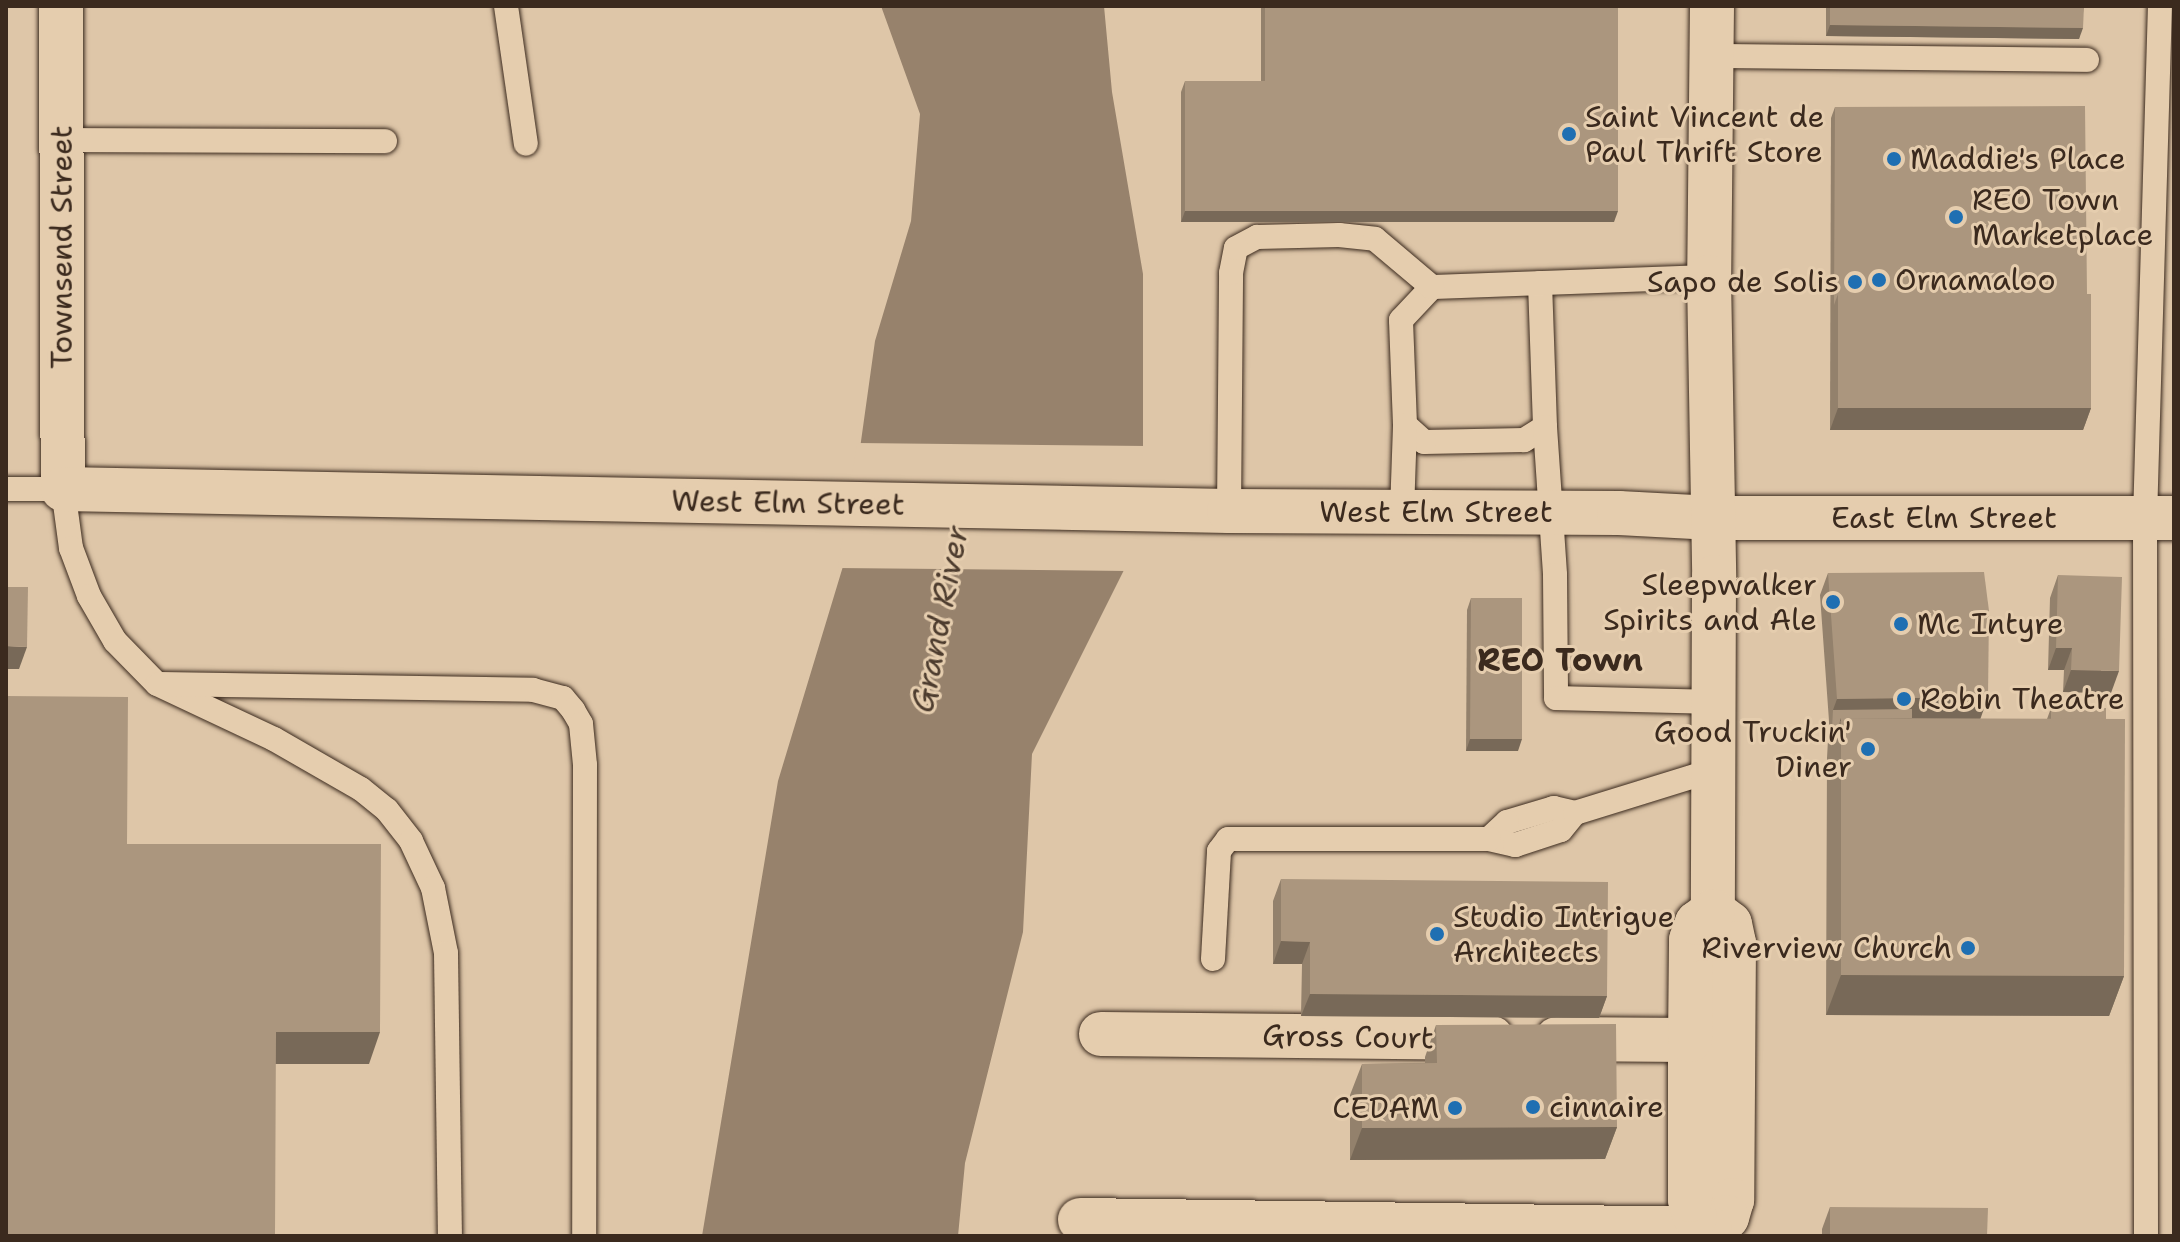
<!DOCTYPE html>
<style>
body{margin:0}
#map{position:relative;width:2180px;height:1242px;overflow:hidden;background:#dec6a8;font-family:"Shantell Sans",sans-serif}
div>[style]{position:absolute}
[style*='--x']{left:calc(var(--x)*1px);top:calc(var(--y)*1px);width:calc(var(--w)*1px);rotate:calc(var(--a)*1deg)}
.water>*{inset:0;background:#97826c}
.pier>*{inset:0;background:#dec6a8}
.roads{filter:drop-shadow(0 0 2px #3b2a1e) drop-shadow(0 0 2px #3b2a1e)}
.lane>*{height:24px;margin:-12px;padding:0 12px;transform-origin:12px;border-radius:12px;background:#e5cdae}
.street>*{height:44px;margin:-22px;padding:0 22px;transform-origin:22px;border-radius:22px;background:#e5cdae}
.secondary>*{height:44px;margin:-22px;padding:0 22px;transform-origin:22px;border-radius:22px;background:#e5cdae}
.wall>*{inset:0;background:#93816c}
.shaded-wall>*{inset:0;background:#786958}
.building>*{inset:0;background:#ab967e}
.dots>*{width:22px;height:22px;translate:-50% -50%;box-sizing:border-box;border:4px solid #e5cdae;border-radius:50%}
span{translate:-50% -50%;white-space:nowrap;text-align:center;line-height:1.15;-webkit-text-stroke:6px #e5cdae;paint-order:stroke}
.poi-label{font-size:30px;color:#3b2a1e}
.left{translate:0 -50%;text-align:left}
.right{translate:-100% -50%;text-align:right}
.street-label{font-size:30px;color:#3b2a1e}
.water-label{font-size:32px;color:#4d3c2e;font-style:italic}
.neighbourhood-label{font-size:32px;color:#3b2a1e;font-weight:700}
.frame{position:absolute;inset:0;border:8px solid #3b2a1e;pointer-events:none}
</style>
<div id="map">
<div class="water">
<i style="clip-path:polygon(881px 6px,1104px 6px,1112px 92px,1143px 274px,1143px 532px,1032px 754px,1023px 932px,965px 1163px,958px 1236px,702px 1236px,778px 781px,844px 563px,875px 341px,911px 221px,920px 114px)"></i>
</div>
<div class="pier">
<i style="clip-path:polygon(857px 443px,1147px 446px,1147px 533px,1128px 571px,838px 568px)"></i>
</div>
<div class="roads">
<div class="lane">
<i style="--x:506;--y:6;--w:139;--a:81.8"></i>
<i style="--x:1711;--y:56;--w:376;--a:0.6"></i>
<i style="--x:62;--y:140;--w:323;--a:0.2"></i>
<i style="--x:1540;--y:283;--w:144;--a:88"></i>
<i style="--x:1545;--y:427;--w:25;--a:148"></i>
<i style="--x:1524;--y:440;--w:100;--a:178.9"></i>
<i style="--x:1424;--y:442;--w:25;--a:-138"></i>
<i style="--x:1405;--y:425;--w:105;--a:-92.2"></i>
<i style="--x:1401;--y:320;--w:45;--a:-46.8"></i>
<i style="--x:1432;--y:287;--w:277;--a:-2.1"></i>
<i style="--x:1545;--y:427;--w:148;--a:86.1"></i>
<i style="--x:1555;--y:575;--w:123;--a:89.5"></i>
<i style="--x:1556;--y:698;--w:159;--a:1.4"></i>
<i style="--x:6;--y:489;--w:57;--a:0"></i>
<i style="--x:63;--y:489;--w:60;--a:82.3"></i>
<i style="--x:71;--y:548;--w:51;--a:69.4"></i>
<i style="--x:89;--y:596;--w:52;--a:60"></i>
<i style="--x:115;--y:641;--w:60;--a:45.7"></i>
<i style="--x:157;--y:684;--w:129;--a:25.2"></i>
<i style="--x:274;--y:739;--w:100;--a:29.9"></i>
<i style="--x:361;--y:789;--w:33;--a:39"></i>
<i style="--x:387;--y:810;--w:39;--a:52"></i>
<i style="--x:411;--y:841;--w:52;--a:64.9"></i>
<i style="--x:433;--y:888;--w:66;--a:78.7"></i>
<i style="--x:446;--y:953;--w:283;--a:89.2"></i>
<i style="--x:1229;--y:511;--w:238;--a:-89.5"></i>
<i style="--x:1231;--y:273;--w:25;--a:-79"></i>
<i style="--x:1236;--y:248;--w:24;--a:-28"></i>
<i style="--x:1257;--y:237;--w:82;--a:-1.4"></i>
<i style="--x:1339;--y:235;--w:36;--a:6"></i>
<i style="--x:1375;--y:239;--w:75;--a:40.1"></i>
<i style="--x:1402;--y:512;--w:87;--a:-88"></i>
<i style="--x:160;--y:684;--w:373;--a:0.9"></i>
<i style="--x:533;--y:690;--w:31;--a:15"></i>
<i style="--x:563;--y:698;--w:16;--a:50"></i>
<i style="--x:573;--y:710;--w:16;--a:60"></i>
<i style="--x:581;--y:724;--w:41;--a:84.4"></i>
<i style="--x:585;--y:765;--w:471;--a:90.1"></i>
<i style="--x:1575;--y:813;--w:22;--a:-167"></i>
<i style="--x:1554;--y:808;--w:49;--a:163.4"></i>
<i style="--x:1507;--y:822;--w:25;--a:137"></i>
<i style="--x:1489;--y:839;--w:27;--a:13"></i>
<i style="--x:1515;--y:845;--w:48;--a:-18.1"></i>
<i style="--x:1561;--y:830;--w:22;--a:-51"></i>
<i style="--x:1575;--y:813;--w:145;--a:-17.2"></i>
<i style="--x:1213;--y:959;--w:108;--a:-86.8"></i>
<i style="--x:1219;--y:851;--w:15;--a:-53"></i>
<i style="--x:1228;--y:839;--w:261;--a:0"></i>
<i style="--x:2146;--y:1236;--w:717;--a:-90.08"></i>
<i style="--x:2145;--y:519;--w:513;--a:-88.33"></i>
</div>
<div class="street">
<i style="--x:61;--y:6;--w:483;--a:89.8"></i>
<i style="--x:63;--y:489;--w:1166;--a:1.08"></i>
<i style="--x:1229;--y:511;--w:390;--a:0.3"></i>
<i style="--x:1619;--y:513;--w:94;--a:3"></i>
<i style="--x:1713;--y:518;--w:461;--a:0"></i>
<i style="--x:1101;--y:1034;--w:391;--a:0.6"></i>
<i style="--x:1557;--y:1039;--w:133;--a:0.4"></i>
<i style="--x:1080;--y:1220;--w:630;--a:0.82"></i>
</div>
<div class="secondary">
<i style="--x:1712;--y:6;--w:271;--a:90.6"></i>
<i style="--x:1709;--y:277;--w:300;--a:89"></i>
<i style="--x:1714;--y:577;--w:334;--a:90.2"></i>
<i style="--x:1713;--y:911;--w:21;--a:37"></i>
<i style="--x:1730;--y:924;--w:19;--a:78"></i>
<i style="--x:1734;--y:943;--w:257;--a:90.4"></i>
<i style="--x:1732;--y:1200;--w:18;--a:106"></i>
<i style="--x:1727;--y:1217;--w:21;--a:145"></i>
<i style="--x:1710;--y:1229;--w:19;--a:-141"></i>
<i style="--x:1695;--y:1217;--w:18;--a:-106"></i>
<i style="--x:1690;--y:1200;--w:160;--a:-90"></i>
<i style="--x:1690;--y:1040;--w:100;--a:-89.4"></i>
<i style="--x:1691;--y:940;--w:18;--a:-71"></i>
<i style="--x:1697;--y:923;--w:20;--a:-37"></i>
</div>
</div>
<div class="wall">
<i style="clip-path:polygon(1261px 6px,1618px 6px,1614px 222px,1181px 222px,1181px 92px,1185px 81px,1261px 81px)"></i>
<i style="clip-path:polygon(1826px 6px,2084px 6px,2079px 39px,1826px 36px)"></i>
<i style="clip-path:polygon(1835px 107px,2087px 294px,2091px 408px,2083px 430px,1830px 430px,1831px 118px)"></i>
<i style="clip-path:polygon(1828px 573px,1980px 719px,2047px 719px,2051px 708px,2106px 719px,2124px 976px,2109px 1016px,1826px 1015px,1827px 758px,1829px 721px,1820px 595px)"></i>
<i style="clip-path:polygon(2058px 575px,2111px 693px,2063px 692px,2064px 670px,2048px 670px,2050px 598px)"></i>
<i style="clip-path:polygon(1471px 598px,1518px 751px,1466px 751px,1467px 610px)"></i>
<i style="clip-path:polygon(1281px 879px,1607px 996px,1599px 1018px,1301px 1016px,1302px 964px,1273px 964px,1273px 901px)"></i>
<i style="clip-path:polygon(1436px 1025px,1617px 1127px,1605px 1159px,1350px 1160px,1350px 1095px,1362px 1064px,1425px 1063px,1425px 1057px)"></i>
<i style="clip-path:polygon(2174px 1106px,2174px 1161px,2173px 1161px,2172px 1111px)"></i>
<i style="clip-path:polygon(1830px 1207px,1987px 1236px,1822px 1236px,1822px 1229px)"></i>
</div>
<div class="shaded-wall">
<i style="clip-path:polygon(1830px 25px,2083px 28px,2079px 39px,1826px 36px)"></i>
<i style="clip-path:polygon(1185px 211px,1618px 211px,1614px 222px,1181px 222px)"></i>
<i style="clip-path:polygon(1838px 408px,2091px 408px,2083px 430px,1830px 430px)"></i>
<i style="clip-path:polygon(6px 646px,27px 647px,19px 669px,6px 669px)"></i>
<i style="clip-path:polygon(2056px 648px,2072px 648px,2064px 670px,2048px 670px)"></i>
<i style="clip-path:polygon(2071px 670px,2119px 671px,2111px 693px,2063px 692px)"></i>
<i style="clip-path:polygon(1988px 697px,1980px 720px,1840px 721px,1833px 710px,1837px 699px)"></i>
<i style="clip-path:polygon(1470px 739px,1522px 739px,1518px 751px,1466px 751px)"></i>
<i style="clip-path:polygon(1281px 941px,1310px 942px,1302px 964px,1273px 964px)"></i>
<i style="clip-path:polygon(1841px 975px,2124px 976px,2109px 1016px,1826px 1015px)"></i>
<i style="clip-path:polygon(1310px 994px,1607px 996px,1599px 1018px,1301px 1016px)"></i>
<i style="clip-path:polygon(276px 1032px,380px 1032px,369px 1064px,265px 1064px)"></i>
<i style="clip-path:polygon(1617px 1127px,1605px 1159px,1350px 1160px,1362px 1128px)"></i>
</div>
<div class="building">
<i style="clip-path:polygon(1265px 6px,1618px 6px,1618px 211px,1185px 211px,1185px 81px,1265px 81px)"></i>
<i style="clip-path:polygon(1830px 6px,2084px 6px,2083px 28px,1830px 25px)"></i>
<i style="clip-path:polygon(2085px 106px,2087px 294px,1838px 294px,1834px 305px,1835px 107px)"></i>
<i style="clip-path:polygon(1838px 294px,2091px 294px,2091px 408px,1838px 408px)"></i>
<i style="clip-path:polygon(1984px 572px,1989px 611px,1988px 697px,1837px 699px,1828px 573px)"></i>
<i style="clip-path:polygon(2058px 575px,2122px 577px,2119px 671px,2071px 670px,2072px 648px,2056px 648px)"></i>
<i style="clip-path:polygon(6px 587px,28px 587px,27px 647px,6px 646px)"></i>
<i style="clip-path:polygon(1471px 598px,1522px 598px,1522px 739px,1470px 739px)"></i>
<i style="clip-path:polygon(6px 696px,128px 697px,127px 844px,381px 844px,380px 1032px,276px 1032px,275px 1236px,6px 1236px)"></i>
<i style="clip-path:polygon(2051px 708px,2106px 708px,2106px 719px,2051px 719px)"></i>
<i style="clip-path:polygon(1912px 709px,1912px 718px,1841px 718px,1831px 747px,1833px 710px)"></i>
<i style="clip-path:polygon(1841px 718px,2125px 719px,2124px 976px,1841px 975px)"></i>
<i style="clip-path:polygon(1281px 879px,1608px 882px,1607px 996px,1310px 994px,1310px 942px,1281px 941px)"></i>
<i style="clip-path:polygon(1616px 1024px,1617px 1127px,1362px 1128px,1362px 1064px,1437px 1063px,1436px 1025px)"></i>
<i style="clip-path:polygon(1830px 1207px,1988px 1208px,1987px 1236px,1830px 1236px)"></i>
</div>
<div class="dots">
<i style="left:1569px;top:134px;background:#1f6fb2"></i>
<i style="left:1894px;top:159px;background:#1f6fb2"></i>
<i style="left:1956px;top:217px;background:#1f6fb2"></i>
<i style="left:1879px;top:280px;background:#1f6fb2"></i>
<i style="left:1855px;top:282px;background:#1f6fb2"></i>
<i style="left:1833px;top:602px;background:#1f6fb2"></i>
<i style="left:1901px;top:624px;background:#1f6fb2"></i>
<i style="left:1904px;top:699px;background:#1f6fb2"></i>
<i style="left:1868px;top:749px;background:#1f6fb2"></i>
<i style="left:1437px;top:934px;background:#1f6fb2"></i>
<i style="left:1968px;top:948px;background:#1f6fb2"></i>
<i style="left:1533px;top:1107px;background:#1f6fb2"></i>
<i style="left:1455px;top:1108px;background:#1f6fb2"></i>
</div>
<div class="poi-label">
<span class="left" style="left:1585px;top:134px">Saint Vincent de<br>Paul Thrift Store</span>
<span class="left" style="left:1910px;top:159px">Maddie's Place</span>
<span class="left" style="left:1972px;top:217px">REO Town<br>Marketplace</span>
<span class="left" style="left:1895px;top:280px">Ornamaloo</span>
<span class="right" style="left:1839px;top:282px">Sapo de Solis</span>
<span class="right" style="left:1817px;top:602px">Sleepwalker<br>Spirits and Ale</span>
<span class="left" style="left:1917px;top:624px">Mc Intyre</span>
<span class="left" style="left:1920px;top:699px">Robin Theatre</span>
<span class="right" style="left:1852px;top:749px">Good Truckin'<br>Diner</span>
<span class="left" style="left:1453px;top:934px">Studio Intrigue<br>Architects</span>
<span class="right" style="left:1952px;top:948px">Riverview Church</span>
<span class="left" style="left:1549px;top:1107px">cinnaire</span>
<span class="right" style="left:1439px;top:1108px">CEDAM</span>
</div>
<div class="street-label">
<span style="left:62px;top:247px;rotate:-90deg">Townsend Street</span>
<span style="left:788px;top:503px;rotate:1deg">West Elm Street</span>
<span style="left:1436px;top:512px">West Elm Street</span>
<span style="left:1944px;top:518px">East Elm Street</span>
<span style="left:1348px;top:1037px;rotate:1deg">Gross Court</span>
</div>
<div class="water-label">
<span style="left:940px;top:619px;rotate:-79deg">Grand River</span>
</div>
<div class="neighbourhood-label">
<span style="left:1560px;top:660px">REO Town</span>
</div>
<div class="frame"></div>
</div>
